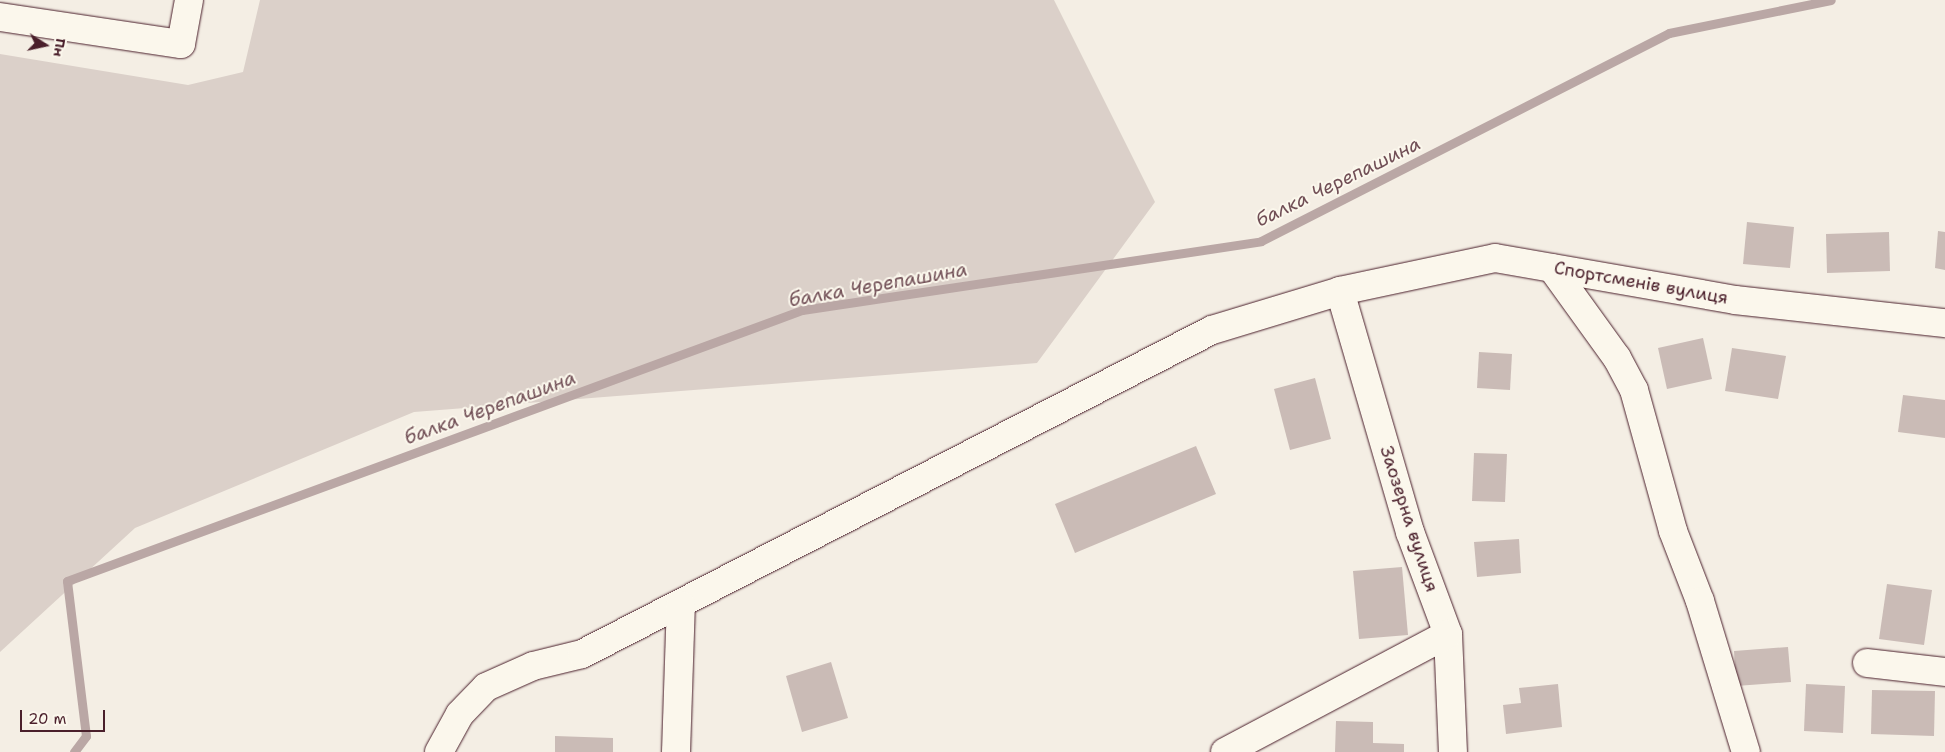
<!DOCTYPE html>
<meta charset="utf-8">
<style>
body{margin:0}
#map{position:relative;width:1945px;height:752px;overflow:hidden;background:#f4eee4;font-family:"Shantell Sans",sans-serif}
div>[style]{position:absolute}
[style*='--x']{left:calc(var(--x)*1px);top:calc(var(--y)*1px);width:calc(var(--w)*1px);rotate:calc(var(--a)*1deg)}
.green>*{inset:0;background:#dbd0c9}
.stream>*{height:9px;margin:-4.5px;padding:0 4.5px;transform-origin:4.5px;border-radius:4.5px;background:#baa7a5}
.building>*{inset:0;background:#cabbb6}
.roads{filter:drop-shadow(0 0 1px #4a1f2b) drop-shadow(0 0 1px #4a1f2b)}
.minor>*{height:28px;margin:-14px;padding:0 14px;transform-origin:14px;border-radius:14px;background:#fbf7ec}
span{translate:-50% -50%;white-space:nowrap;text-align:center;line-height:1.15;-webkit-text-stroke:4px #fbf7ec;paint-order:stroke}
.street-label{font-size:18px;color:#4a1f2b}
.water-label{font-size:19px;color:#714f56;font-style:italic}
.north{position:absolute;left:20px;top:20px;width:50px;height:50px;-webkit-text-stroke:4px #fbf7ec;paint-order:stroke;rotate:100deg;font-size:14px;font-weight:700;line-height:20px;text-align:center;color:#4a1f2b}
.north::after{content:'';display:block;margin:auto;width:18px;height:22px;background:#4a1f2b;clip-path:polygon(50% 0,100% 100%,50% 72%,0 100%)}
.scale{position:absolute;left:20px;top:710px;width:85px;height:22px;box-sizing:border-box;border:2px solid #4a1f2b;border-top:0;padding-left:6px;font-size:15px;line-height:18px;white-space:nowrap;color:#4a1f2b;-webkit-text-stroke:4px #fbf7ec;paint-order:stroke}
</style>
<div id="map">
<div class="green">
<i style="clip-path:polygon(260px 0,1054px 0,1155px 202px,1037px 363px,414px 412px,135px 528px,0 652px,0 54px,188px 85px,243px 72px)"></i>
</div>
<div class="stream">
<i style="--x:74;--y:752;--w:20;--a:-53"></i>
<i style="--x:86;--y:736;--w:156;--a:-97"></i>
<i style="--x:67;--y:581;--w:783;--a:-20.24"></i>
<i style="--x:802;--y:310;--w:464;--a:-8.5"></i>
<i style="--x:1261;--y:241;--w:458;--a:-27"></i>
<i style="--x:1669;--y:33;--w:165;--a:-11.5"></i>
</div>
<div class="building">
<i style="clip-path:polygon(1747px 222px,1794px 227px,1790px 268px,1743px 264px)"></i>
<i style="clip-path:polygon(1938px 231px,1945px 232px,1945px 270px,1935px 268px)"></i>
<i style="clip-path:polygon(1889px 232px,1890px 271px,1827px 273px,1826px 234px)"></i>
<i style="clip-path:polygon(1703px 338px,1712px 379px,1667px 389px,1658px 348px)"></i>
<i style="clip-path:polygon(1732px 348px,1786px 356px,1778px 399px,1725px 391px)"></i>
<i style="clip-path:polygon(1479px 352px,1512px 354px,1510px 390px,1477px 388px)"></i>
<i style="clip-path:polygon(1315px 378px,1331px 439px,1290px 450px,1274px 389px)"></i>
<i style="clip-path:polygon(1903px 395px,1945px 400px,1945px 438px,1898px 432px)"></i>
<i style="clip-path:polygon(1196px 446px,1216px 494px,1075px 553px,1055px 504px)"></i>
<i style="clip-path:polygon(1474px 453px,1507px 454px,1505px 502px,1472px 501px)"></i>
<i style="clip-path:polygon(1519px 539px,1521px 573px,1477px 577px,1474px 542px)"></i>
<i style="clip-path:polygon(1402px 567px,1408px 635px,1359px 639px,1353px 571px)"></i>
<i style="clip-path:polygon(1887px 584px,1932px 590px,1924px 645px,1879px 639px)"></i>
<i style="clip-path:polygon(1788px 647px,1791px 682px,1736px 686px,1734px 651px)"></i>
<i style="clip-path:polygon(831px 662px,848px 718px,802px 732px,786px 676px)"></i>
<i style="clip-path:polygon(1558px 684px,1562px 727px,1506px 734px,1503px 705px,1521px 703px,1519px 688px)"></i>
<i style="clip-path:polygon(1806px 684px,1845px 686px,1843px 733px,1804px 731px)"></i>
<i style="clip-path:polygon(1872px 690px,1935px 691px,1934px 736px,1871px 734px)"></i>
<i style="clip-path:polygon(1336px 721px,1373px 722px,1373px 743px,1404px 744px,1404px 752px,1335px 752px)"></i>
<i style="clip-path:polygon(555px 736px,613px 738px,613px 752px,555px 752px)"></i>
</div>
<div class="roads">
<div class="minor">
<i style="--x:0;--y:17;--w:183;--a:8.5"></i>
<i style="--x:181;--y:44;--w:45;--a:-79.7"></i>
<i style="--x:1552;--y:268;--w:111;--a:54.2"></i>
<i style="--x:1617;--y:358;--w:36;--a:62"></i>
<i style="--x:1634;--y:390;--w:146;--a:74.5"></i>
<i style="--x:1673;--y:531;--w:75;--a:68.9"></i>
<i style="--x:1700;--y:601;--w:158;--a:73.1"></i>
<i style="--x:1340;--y:291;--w:251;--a:73.8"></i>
<i style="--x:1410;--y:532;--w:109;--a:69.6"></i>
<i style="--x:1448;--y:634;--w:118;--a:87.6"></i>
<i style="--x:1867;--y:663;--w:79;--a:6.6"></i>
<i style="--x:439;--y:752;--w:43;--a:-61.1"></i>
<i style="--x:460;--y:714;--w:37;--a:-46"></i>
<i style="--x:486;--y:687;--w:51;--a:-24.1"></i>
<i style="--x:533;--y:666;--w:50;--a:-13.8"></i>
<i style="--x:582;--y:654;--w:708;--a:-27.22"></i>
<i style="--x:1212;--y:330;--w:134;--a:-16.9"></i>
<i style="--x:1340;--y:291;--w:158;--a:-12"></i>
<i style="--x:1495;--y:258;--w:244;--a:9.9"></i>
<i style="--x:1735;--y:300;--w:211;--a:6.3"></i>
<i style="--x:676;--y:752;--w:147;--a:-88.1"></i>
<i style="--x:1225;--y:752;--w:252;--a:-27.9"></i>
</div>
</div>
<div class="street-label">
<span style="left:1641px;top:283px;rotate:10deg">Спортсменів вулиця</span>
<span style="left:1409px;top:519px;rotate:72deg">Заозерна вулиця</span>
</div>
<div class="water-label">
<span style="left:1338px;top:182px;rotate:-26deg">балка Черепашина</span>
<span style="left:878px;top:285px;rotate:-10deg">балка Черепашина</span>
<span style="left:490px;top:408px;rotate:-20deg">балка Черепашина</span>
</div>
<div class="north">Пн</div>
<div class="scale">20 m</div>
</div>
